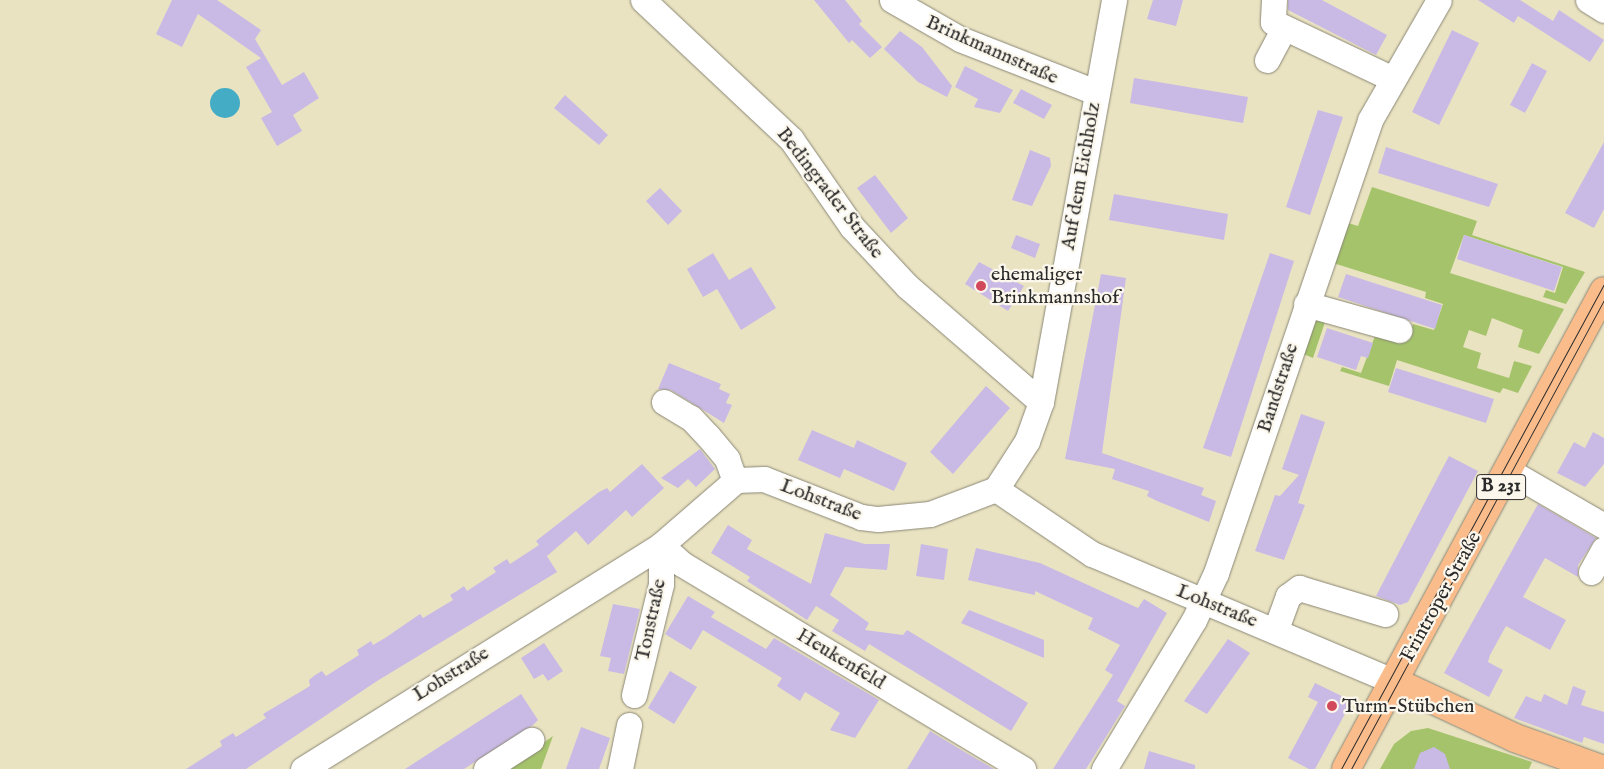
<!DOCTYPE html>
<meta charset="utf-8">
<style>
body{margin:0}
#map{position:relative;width:1604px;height:769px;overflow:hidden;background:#eae3c2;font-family:"IM FELL English",serif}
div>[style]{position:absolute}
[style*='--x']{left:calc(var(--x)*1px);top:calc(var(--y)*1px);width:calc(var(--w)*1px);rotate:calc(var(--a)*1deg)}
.green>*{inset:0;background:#a4c36b}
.water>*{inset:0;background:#44acc4}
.round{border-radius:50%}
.building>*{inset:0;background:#c9bae5}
.roads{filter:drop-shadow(0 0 1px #8a8776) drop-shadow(0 0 1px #8a8776)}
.minor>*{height:25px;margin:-12.5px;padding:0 12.5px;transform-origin:12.5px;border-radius:12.5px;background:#fff}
.major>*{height:28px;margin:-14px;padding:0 14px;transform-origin:14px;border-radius:14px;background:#fabc8b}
.tram>*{height:1px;margin:-0.5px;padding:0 0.5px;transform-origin:0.5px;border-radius:0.5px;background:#2b2b2b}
.dots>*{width:14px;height:14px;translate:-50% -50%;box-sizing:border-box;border:2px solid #fbf7ec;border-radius:50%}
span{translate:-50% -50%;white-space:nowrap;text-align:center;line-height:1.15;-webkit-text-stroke:4.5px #fbf7ec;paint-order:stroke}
.shield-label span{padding:1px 4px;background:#fbf7ec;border:1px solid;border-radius:4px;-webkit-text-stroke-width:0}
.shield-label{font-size:19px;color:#2b2b2b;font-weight:700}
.street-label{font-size:20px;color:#2b2b2b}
.poi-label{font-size:20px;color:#2b2b2b}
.left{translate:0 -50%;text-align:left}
</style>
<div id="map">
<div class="green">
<i style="clip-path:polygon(1372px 187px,1477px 221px,1472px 235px,1585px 272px,1566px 304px,1543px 297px,1546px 290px,1555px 293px,1563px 267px,1464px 235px,1450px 273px,1564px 309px,1539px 354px,1518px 347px,1523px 330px,1492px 318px,1486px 336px,1469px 330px,1463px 347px,1481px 353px,1477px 368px,1509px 378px,1514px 361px,1532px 366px,1518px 393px,1503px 388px,1500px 393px,1397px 360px,1389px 386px,1340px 371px,1342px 367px,1361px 373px,1378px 328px,1408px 338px,1413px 324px,1434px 330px,1443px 304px,1425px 298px,1426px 292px,1333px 263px,1348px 223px,1358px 226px)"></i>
<i style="clip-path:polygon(1314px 318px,1325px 322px,1313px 358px,1301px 353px)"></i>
<i style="clip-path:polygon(1428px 728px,1532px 762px,1529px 769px,1380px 769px,1394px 744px,1411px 731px)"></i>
<i style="clip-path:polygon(553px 736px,541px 769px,506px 769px)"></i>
</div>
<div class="water">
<i class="round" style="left:210px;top:88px;width:30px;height:30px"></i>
</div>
<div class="building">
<i style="clip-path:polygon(172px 0,217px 0,261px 30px,255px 39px,282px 85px,304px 72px,319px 98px,293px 115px,302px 131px,277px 146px,261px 118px,272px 112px,246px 67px,261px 58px,198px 14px,182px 47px,156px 34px)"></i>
<i style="clip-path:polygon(814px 0,845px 0,862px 21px,859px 24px,882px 47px,870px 58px,852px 40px,849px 43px)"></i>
<i style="clip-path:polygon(1153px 0,1183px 0,1176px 26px,1147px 19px)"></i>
<i style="clip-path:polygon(1288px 0,1322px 0,1387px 35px,1376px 55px,1288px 10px)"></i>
<i style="clip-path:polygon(1478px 0,1520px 0,1553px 21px,1559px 10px,1604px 40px,1590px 62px,1518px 16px,1514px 23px)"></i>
<i style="clip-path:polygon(1452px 30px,1479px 43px,1439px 125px,1412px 112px)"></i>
<i style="clip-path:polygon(900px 31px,922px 47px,952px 86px,947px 97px,918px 82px,884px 49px)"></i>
<i style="clip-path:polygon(1532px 63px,1547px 71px,1525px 113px,1510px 105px)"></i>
<i style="clip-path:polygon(965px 66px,1013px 90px,1000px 113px,974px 107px,978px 99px,955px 87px)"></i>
<i style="clip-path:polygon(1134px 78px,1248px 97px,1243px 123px,1130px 103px)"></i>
<i style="clip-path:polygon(1021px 89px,1052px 105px,1044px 119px,1013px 103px)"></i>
<i style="clip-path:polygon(565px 95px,608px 135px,599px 145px,554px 108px)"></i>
<i style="clip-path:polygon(1318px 110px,1343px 117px,1310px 215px,1286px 207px)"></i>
<i style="clip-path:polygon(1604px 142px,1604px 209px,1594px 228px,1565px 213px)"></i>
<i style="clip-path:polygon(1386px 147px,1498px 184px,1489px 207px,1378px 173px)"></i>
<i style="clip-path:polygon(1030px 150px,1050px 158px,1051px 166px,1032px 206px,1012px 200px)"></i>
<i style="clip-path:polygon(875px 175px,908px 218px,891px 233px,857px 188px)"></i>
<i style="clip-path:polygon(660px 188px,682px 211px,668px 225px,646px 201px)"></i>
<i style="clip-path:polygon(1114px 194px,1228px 214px,1224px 240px,1109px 220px)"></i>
<i style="clip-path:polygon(1016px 235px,1040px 244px,1035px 258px,1011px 248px)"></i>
<i style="clip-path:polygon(1464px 235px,1562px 267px,1554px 291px,1457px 259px)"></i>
<i style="clip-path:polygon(713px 253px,729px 280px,751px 267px,776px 308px,741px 330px,717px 289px,703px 297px,687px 269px)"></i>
<i style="clip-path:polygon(1270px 253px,1294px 261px,1231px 457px,1203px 448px)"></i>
<i style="clip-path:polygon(979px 262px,1024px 286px,1008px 311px,965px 284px)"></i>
<i style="clip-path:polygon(1101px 274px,1126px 278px,1102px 453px,1204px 488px,1201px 495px,1216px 501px,1209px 522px,1157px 501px,1147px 496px,1149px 491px,1112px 479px,1115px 469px,1065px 459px)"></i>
<i style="clip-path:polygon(1346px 274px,1442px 305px,1435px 329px,1338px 297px)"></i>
<i style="clip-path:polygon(1327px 328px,1373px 343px,1368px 358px,1361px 356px,1356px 370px,1317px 357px)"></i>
<i style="clip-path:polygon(669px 363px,721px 384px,719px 389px,730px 394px,726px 403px,732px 405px,724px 423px,671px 390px,658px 389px)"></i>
<i style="clip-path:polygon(1396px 368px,1494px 399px,1486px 423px,1388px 392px)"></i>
<i style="clip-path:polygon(986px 386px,1010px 408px,953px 474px,930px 452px)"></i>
<i style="clip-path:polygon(1301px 414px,1325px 422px,1298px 503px,1305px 505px,1284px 560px,1255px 551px,1275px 495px,1280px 496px,1299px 475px,1282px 469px)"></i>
<i style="clip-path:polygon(812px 430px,854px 448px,857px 440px,907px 463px,894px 491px,844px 469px,840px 478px,798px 460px)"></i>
<i style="clip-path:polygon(1593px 432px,1604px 438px,1604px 464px,1585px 487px,1557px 473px,1574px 442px,1585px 448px)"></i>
<i style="clip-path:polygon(700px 449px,715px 469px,696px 487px,688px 479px,678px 488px,661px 478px)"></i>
<i style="clip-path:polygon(1449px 456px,1478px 471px,1408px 602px,1400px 605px,1376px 596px)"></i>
<i style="clip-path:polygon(642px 464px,664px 488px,632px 517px,626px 510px,588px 545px,576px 531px,547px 556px,540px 545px,557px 572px,377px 681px,246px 769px,186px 769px,222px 746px,220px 741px,233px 733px,236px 737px,266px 718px,263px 714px,310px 686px,309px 680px,315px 675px,322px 671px,326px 676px,359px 655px,357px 650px,371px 641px,373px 645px,385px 638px,420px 614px,423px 618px,453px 600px,450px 595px,457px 591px,464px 586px,467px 591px,496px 572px,493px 568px,507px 559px,510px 564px,539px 545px,536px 541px,599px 492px,607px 488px,610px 492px)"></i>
<i style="clip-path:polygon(1538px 504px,1596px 538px,1578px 565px,1578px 577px,1545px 558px,1523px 597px,1566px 620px,1550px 650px,1506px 626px,1490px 655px,1488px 662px,1503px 670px,1489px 697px,1444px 673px)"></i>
<i style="clip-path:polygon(728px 525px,752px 540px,747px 549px,811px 584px,825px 533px,865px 544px,890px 544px,887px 570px,845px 567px,830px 595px,869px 623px,865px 630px,903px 635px,907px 630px,1028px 703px,1011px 731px,869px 644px,865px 651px,832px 631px,839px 620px,816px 606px,807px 620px,747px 581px,750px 577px,711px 553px)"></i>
<i style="clip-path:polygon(921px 544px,948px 549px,944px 580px,916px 576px)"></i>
<i style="clip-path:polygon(976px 548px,1040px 563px,1138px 608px,1144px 599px,1167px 613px,1117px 701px,1125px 706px,1086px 769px,1053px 769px,1113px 675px,1105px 670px,1120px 645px,1088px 629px,1093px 618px,1035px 591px,1035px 595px,968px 580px)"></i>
<i style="clip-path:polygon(688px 596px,715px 612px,711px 617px,766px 649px,774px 638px,879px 700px,855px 738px,830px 730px,840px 713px,805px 692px,800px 701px,777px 686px,782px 678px,703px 630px,691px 650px,665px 634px)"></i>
<i style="clip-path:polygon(613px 604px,640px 609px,624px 674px,608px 671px,611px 658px,600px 656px)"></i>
<i style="clip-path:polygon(969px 610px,1044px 640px,1044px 658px,961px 623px)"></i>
<i style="clip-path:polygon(1228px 639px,1250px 653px,1207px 714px,1184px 701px)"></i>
<i style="clip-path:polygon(544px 643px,563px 671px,548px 681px,543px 674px,534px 679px,521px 658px)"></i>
<i style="clip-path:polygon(670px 671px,697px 687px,674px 724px,648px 708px)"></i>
<i style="clip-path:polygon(1315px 683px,1352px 701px,1315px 769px,1309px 769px,1288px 758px,1318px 702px,1308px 697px)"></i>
<i style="clip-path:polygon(1573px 686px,1586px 691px,1581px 705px,1604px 712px,1604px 744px,1584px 737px,1582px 743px,1514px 718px,1526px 696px,1541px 702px,1544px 694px,1567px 705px)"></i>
<i style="clip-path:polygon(521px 694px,538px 720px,533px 725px,464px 769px,405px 769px)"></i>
<i style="clip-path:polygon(581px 727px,610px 738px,599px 769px,566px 769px)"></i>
<i style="clip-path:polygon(930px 731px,968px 754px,994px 769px,907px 769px)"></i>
<i style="clip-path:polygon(1434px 747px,1445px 754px,1450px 769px,1414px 769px,1420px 753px)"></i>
<i style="clip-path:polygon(1149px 751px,1195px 765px,1195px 769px,1144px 769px)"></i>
</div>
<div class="roads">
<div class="minor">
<i style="--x:643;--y:0;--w:203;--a:43.2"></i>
<i style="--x:791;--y:139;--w:107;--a:55.3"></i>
<i style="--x:852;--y:227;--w:81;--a:47"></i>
<i style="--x:907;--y:286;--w:177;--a:40.9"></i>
<i style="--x:892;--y:0;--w:78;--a:29.8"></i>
<i style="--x:960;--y:39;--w:145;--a:21.4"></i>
<i style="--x:1274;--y:0;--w:22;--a:93"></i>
<i style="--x:1273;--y:22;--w:131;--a:25.4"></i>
<i style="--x:1588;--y:0;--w:19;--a:32"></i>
<i style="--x:1267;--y:60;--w:36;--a:-62"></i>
<i style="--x:1306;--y:304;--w:97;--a:15.6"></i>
<i style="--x:664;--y:402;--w:31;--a:31"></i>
<i style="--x:691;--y:418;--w:25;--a:47"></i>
<i style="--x:708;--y:436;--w:30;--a:50"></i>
<i style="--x:727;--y:459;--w:23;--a:70"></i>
<i style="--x:1509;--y:471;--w:110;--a:30.1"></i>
<i style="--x:996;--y:489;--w:57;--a:-57.1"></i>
<i style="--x:1027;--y:441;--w:41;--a:-70.3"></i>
<i style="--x:1041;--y:402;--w:409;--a:-79.7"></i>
<i style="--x:996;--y:489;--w:116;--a:34.1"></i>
<i style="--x:1092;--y:554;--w:329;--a:22.9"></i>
<i style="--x:661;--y:545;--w:28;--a:42"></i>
<i style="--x:682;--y:564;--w:398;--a:31"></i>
<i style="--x:1591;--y:572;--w:26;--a:-61"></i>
<i style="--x:1276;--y:629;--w:35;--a:-70"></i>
<i style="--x:1288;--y:596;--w:14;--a:-36"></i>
<i style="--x:1299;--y:588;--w:90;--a:16.8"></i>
<i style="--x:634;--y:695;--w:114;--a:-76.3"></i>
<i style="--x:661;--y:584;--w:39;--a:-90"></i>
<i style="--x:303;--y:769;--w:422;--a:-32"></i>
<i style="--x:661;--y:545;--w:99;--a:-40.9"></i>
<i style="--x:736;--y:480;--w:28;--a:-2"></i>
<i style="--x:764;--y:479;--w:104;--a:21.4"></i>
<i style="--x:861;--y:517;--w:17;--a:7"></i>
<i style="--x:878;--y:519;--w:52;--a:-5.5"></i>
<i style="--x:930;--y:514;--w:71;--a:-20.7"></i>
<i style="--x:486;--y:769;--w:54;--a:-32.8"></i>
<i style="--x:620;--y:769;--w:45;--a:-78.4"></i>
<i style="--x:1104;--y:769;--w:174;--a:-58.9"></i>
<i style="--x:1194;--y:620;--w:52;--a:-64.9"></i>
<i style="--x:1216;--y:573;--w:478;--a:-71.2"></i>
<i style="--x:1370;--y:120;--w:138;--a:-60.1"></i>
</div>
<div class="major">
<i style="--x:1395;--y:682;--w:132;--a:25"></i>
<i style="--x:1515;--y:738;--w:91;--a:19.8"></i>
<i style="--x:1346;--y:769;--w:543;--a:-61.64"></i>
</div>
</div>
<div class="tram">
<i style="--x:1341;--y:769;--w:552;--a:-61.53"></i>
<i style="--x:1351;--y:769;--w:533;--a:-61.66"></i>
</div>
<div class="dots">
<i style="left:981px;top:286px;background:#d1495b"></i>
<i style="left:1332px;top:706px;background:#d1495b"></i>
</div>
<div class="shield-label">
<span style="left:1501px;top:487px">B 231</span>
</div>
<div class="street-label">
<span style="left:992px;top:50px;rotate:24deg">Brinkmannstraße</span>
<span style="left:1081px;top:176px;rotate:-80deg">Auf dem Eichholz</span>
<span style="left:830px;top:193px;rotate:52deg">Bedingrader Straße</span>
<span style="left:1278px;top:388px;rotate:-72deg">Bandstraße</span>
<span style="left:821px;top:500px;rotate:21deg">Lohstraße</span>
<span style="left:1441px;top:597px;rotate:-61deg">Frintroper Straße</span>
<span style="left:1217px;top:606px;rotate:22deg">Lohstraße</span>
<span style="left:651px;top:620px;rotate:-78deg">Tonstraße</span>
<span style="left:841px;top:659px;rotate:31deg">Heukenfeld</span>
<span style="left:451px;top:674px;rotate:-32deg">Lohstraße</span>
</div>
<div class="poi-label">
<span class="left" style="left:991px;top:286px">ehemaliger<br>Brinkmannshof</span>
<span class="left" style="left:1342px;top:706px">Turm-Stübchen</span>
</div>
</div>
